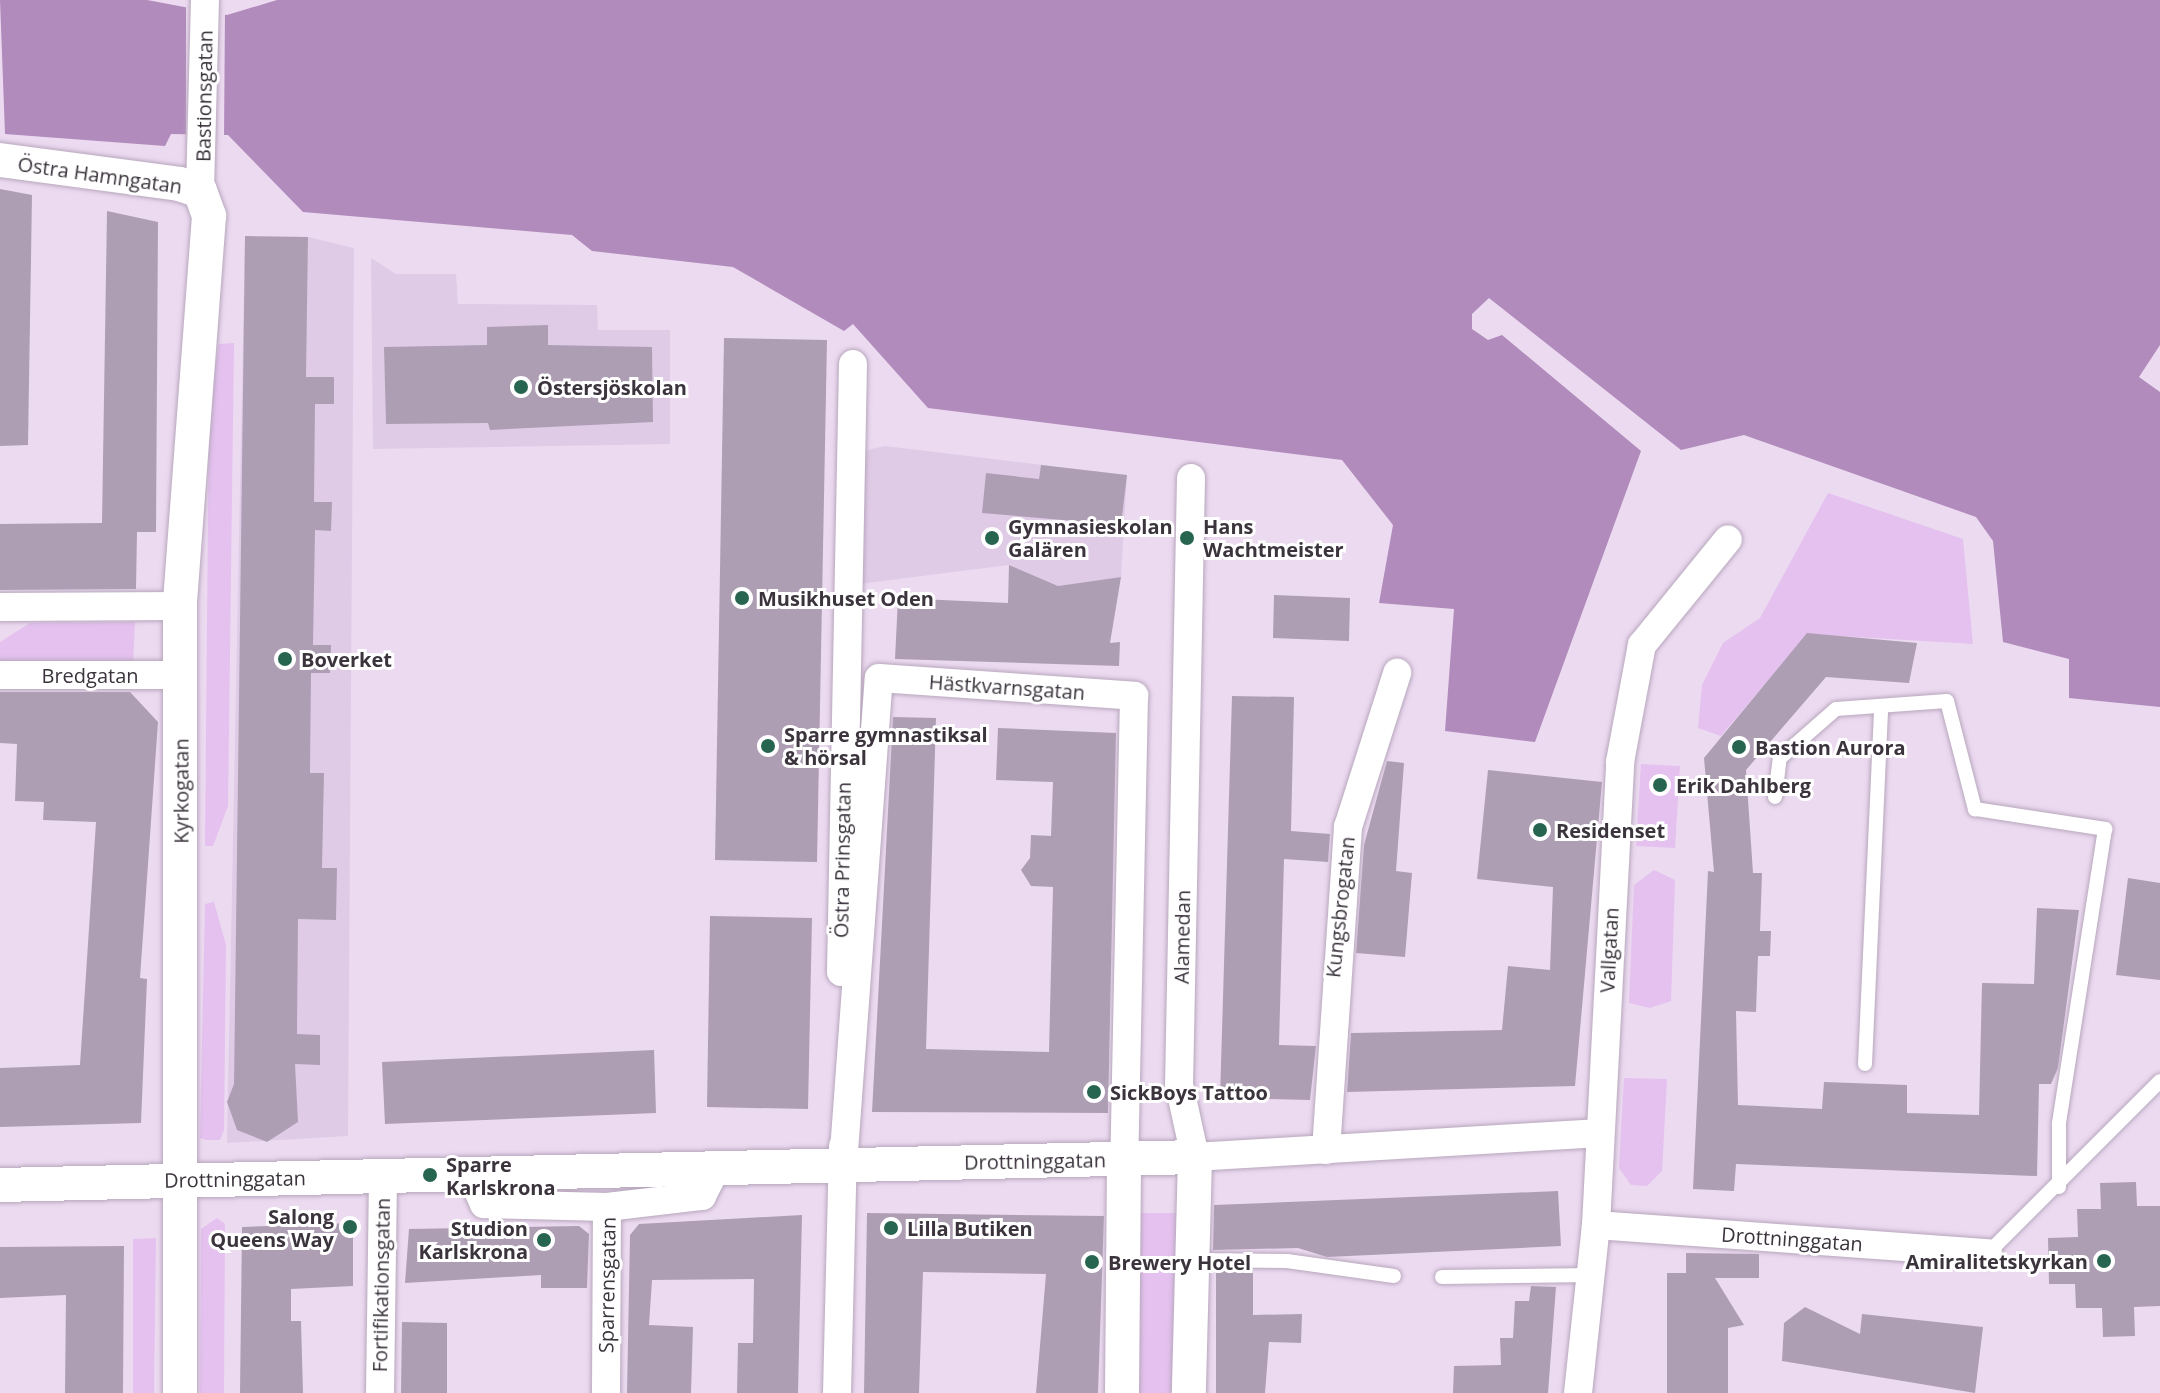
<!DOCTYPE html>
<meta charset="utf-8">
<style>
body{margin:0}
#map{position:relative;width:2160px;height:1393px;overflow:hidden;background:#ecdaf1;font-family:"Open Sans",sans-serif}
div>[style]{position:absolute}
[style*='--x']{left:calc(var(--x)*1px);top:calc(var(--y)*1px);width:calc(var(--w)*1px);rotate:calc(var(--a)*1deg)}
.built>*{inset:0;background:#e0cbe7}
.green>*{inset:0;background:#e4c1ef}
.water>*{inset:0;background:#b08bbb}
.pier>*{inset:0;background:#ecdaf1}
.building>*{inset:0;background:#ae9eb4}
.roads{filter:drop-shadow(0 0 2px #b7a7bc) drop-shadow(0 0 2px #b7a7bc)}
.service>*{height:14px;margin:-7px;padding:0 7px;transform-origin:7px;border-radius:7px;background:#fff}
.minor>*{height:28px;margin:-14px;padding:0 14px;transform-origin:14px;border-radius:14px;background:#fff}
.tertiary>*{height:34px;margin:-17px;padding:0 17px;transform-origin:17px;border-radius:17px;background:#fff}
.dots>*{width:22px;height:22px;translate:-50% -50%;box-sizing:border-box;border:4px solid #fff;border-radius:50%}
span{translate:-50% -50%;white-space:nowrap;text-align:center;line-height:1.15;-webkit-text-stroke:6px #fff;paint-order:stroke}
.street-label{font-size:20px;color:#3b343d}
.poi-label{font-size:20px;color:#3b343d;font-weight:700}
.left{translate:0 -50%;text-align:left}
.right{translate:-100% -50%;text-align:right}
</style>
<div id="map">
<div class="built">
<i style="clip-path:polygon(245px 236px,308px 237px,354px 248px,348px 1136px,227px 1143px)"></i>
<i style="clip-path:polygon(371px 258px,396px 274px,456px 274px,458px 304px,597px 305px,598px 330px,670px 330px,670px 444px,373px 449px)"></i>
<i style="clip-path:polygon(885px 446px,1127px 475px,1121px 577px,1058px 586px,1009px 565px,859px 584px,863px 451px)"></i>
</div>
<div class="green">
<i style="clip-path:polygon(234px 343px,228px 806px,213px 846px,205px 846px,209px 403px,219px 344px)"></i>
<i style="clip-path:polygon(1828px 493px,1963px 539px,1973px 644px,1807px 634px,1721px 736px,1698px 728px,1702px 685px,1723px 643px,1760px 618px)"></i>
<i style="clip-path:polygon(135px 622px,133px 664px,0 665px,0 642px,30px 623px)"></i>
<i style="clip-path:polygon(1641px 764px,1680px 766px,1675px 848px,1636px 846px)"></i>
<i style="clip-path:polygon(1654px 870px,1675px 880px,1671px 1001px,1650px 1008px,1629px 1003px,1634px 885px)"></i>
<i style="clip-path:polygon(214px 902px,226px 945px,224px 1130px,220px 1140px,206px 1140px,200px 1138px,205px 904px)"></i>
<i style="clip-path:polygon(1624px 1078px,1667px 1079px,1662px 1171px,1647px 1186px,1631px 1185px,1619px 1168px)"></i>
<i style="clip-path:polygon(1135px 1213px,1183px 1213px,1177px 1393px,1131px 1393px)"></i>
<i style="clip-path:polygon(217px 1218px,225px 1224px,224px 1393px,200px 1393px,201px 1229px)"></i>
<i style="clip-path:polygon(156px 1238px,154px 1393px,133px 1393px,133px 1239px)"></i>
</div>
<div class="water">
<i style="clip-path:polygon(0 0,147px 0,227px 15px,277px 0,2160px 0,2160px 345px,2139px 377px,2160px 392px,2160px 707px,2069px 698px,2069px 659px,2003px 642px,1993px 541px,1976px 517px,1744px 435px,1681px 450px,1489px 298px,1472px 314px,1472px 329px,1488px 340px,1502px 335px,1641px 451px,1535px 742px,1445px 731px,1454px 609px,1379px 603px,1393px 525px,1342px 460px,928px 408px,853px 324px,844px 331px,733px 267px,592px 251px,572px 235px,303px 212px,228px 135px,171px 134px,165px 146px,5px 134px)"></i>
</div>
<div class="pier">
<i style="clip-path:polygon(186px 7px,225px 11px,224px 138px,186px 137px)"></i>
</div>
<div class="building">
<i style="clip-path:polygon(0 189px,32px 195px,28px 445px,0 446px)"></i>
<i style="clip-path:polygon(107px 211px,158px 222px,156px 532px,137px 532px,136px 589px,0 590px,0 524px,102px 523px)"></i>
<i style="clip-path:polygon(245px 236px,308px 237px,306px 377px,334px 377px,334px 404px,315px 404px,314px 502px,332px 502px,331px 531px,315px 530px,313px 645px,331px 645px,330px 673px,311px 673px,310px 773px,324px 773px,322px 868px,337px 868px,336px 920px,298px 919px,297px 1034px,320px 1035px,320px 1065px,295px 1064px,298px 1122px,267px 1142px,237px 1130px,227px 1102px,234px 1084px)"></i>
<i style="clip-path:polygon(548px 325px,548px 345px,652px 347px,653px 422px,490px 430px,488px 423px,386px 424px,384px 347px,487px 345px,487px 327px)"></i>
<i style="clip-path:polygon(724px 338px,827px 340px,817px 862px,715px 860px)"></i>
<i style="clip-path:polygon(1041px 465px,1127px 475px,1121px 525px,982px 513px,986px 473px,1039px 479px)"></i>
<i style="clip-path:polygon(1009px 565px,1058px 586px,1121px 577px,1110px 643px,1120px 642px,1119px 666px,895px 659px,898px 598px,1008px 603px)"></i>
<i style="clip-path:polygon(1274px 595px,1350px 598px,1349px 641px,1273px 638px)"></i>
<i style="clip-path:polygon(1807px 633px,1917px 643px,1909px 683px,1826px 677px,1746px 770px,1753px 873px,1762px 873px,1760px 931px,1771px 931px,1770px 956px,1758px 956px,1756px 1012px,1736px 1011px,1738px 1105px,1822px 1109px,1824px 1082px,1907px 1085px,1907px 1113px,1979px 1115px,1982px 983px,2034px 984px,2037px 908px,2079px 910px,2058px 1068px,2051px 1084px,2039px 1084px,2037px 1176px,1736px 1164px,1734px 1191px,1693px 1189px,1708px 871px,1714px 872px,1704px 758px)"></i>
<i style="clip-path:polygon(0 692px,130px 692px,158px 722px,140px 978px,147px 979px,141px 1123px,0 1127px,0 1068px,80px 1065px,96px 822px,43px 820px,44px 802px,15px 801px,17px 744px,0 743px)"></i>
<i style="clip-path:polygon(1232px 696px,1294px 697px,1291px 831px,1330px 834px,1328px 862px,1284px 859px,1279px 1045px,1316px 1046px,1310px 1100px,1220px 1098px)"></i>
<i style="clip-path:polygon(893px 717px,936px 718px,926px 1049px,1049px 1052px,1053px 887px,1031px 886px,1021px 870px,1030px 858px,1031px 835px,1051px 836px,1053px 782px,996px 780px,998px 728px,1116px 733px,1108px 1113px,872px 1112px)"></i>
<i style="clip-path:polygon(1387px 761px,1404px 763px,1396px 871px,1412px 873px,1405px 957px,1356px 953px,1364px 845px)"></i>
<i style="clip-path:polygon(1488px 770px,1602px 782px,1575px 1086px,1347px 1092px,1351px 1033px,1502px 1030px,1508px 966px,1550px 970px,1553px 887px,1477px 879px)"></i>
<i style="clip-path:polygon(2128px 878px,2160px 883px,2160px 980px,2116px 975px)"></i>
<i style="clip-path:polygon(710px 916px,812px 918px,808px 1109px,707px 1107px)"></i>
<i style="clip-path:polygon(654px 1050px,656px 1113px,385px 1124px,382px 1062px)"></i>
<i style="clip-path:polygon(2136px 1182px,2137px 1206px,2160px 1206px,2160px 1306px,2134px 1307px,2135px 1336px,2103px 1337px,2102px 1308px,2076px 1308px,2075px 1284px,2049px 1284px,2048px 1238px,2078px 1237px,2077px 1209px,2101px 1209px,2100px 1183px)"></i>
<i style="clip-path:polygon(1558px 1191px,1561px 1246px,1327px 1257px,1298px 1248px,1213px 1250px,1214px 1205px)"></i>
<i style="clip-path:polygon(867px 1213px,1104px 1216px,1098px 1393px,1036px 1393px,1046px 1274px,923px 1272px,919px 1393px,864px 1393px)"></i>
<i style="clip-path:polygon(802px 1215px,798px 1393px,737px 1393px,738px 1343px,753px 1343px,754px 1279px,652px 1280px,649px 1325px,693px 1327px,691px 1393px,627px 1393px,630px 1235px,639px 1224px)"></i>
<i style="clip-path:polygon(353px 1223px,353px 1286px,291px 1289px,291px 1321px,301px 1321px,303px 1393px,240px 1393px,242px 1227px)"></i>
<i style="clip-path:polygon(579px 1226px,589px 1234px,587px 1288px,541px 1288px,541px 1275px,405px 1283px,409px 1229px)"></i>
<i style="clip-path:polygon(124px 1246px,123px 1393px,65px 1393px,66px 1295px,0 1298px,0 1247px)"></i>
<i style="clip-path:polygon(1686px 1253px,1759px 1254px,1759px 1278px,1715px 1278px,1744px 1325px,1728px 1328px,1728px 1393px,1667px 1393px,1667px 1273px,1686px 1273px)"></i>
<i style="clip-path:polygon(1216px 1270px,1253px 1271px,1253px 1315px,1302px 1314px,1301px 1343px,1269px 1342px,1265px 1393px,1216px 1393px)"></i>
<i style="clip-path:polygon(1531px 1286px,1556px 1287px,1548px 1393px,1453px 1393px,1454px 1366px,1501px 1365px,1500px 1338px,1513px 1338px,1515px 1301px,1529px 1301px)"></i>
<i style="clip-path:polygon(1805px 1307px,1860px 1334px,1862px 1314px,1983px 1327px,1975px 1393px,1782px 1361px,1784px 1323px)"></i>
<i style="clip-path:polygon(402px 1322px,447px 1323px,447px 1393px,401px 1393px)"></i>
</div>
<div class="roads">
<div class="service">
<i style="--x:1775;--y:797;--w:39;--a:-83"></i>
<i style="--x:1780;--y:758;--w:74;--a:-41.2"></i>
<i style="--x:1836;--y:709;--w:111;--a:-4.1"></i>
<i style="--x:1947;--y:701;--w:112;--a:75.5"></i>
<i style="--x:1975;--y:809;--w:132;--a:8.7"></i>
<i style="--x:2105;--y:829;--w:299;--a:98.9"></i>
<i style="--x:2059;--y:1124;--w:63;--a:90"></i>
<i style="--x:1865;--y:1064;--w:357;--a:-87.4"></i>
<i style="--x:1988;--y:1253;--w:243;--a:-45"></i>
<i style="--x:1193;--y:1260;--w:94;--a:0.6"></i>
<i style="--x:1287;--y:1261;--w:108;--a:8"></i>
<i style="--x:1442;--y:1277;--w:149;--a:-0.8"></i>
</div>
<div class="minor">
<i style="--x:200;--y:191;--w:191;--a:-88.5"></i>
<i style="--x:1191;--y:478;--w:606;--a:91.13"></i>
<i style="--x:1179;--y:1084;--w:75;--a:77.6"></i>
<i style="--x:1195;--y:1157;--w:405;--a:-3.4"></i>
<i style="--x:0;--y:607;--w:180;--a:-0.3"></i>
<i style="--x:0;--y:675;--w:180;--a:0"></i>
<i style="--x:841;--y:972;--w:608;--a:-88.87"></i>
<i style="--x:1326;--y:1150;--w:324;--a:-86.1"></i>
<i style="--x:1348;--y:827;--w:162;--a:-72.3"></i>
<i style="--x:843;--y:1165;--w:488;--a:-85.8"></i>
<i style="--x:879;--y:678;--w:256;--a:4"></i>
<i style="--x:1134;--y:696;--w:463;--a:91.2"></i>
<i style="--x:471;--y:1175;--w:32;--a:66"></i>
<i style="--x:484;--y:1204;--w:123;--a:1.4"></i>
<i style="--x:1596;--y:1225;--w:393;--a:4.1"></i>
<i style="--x:380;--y:1393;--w:217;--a:-89.2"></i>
<i style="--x:606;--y:1393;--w:186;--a:-89.7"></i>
<i style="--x:607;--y:1207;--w:96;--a:-6.6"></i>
<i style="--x:702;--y:1196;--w:31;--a:-63"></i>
<i style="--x:837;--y:1393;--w:247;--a:-88.6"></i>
<i style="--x:1578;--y:1393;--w:169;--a:-83.9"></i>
<i style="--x:1596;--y:1225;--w:464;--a:-87"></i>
<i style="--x:1620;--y:762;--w:119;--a:-79.4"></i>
<i style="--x:1642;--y:645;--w:136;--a:-50.9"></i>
</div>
<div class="tertiary">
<i style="--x:0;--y:160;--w:181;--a:7.6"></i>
<i style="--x:179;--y:184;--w:22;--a:18"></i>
<i style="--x:200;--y:191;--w:27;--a:70"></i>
<i style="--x:209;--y:216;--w:391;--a:94.3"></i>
<i style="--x:180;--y:606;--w:787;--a:90"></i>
<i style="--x:0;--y:1185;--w:1195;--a:-1.34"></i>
<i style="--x:1195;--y:1157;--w:236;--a:91.5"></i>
<i style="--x:1122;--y:1393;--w:234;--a:-89.5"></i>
</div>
</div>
<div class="dots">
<i style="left:521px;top:387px;background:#286551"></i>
<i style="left:992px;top:538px;background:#286551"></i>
<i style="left:1187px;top:538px;background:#286551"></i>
<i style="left:742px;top:598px;background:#286551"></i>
<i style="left:285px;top:659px;background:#286551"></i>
<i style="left:768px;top:746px;background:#286551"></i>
<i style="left:1739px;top:747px;background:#286551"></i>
<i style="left:1660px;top:785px;background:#286551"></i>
<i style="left:1540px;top:830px;background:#286551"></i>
<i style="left:1094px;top:1092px;background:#286551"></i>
<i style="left:430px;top:1175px;background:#286551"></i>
<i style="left:350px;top:1227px;background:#286551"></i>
<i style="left:891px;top:1228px;background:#286551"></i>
<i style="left:544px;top:1240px;background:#286551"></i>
<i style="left:2104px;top:1261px;background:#286551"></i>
<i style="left:1092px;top:1262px;background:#286551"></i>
</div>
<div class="street-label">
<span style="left:204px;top:96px;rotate:-89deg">Bastionsgatan</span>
<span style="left:100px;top:175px;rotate:8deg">Östra Hamngatan</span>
<span style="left:90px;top:675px">Bredgatan</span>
<span style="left:1007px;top:687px;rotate:4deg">Hästkvarnsgatan</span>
<span style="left:181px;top:791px;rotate:-90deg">Kyrkogatan</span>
<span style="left:842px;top:860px;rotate:-89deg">Östra Prinsgatan</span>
<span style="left:1340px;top:907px;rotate:-84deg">Kungsbrogatan</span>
<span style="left:1182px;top:937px;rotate:-89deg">Alamedan</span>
<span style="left:1609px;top:950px;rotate:-87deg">Vallgatan</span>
<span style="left:1035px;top:1161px;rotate:-1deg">Drottninggatan</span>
<span style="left:235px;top:1179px;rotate:-1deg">Drottninggatan</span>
<span style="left:1792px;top:1239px;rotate:4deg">Drottninggatan</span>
<span style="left:381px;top:1285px;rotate:-89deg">Fortifikationsgatan</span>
<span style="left:607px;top:1285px;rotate:-89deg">Sparrensgatan</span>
</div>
<div class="poi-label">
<span class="left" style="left:537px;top:387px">Östersjöskolan</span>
<span class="left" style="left:1008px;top:538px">Gymnasieskolan<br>Galären</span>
<span class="left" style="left:1203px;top:538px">Hans<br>Wachtmeister</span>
<span class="left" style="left:758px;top:598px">Musikhuset Oden</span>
<span class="left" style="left:301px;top:659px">Boverket</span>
<span class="left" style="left:784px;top:746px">Sparre gymnastiksal<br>&amp; hörsal</span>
<span class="left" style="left:1755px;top:747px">Bastion Aurora</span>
<span class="left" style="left:1676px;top:785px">Erik Dahlberg</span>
<span class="left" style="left:1556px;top:830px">Residenset</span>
<span class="left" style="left:1110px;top:1092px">SickBoys Tattoo</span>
<span class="left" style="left:446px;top:1176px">Sparre<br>Karlskrona</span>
<span class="right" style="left:334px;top:1228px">Salong<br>Queens Way</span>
<span class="right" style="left:528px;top:1240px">Studion<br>Karlskrona</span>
<span class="left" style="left:907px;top:1228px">Lilla Butiken</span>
<span class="right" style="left:2088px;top:1261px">Amiralitetskyrkan</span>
<span class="left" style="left:1108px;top:1262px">Brewery Hotel</span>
</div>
</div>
